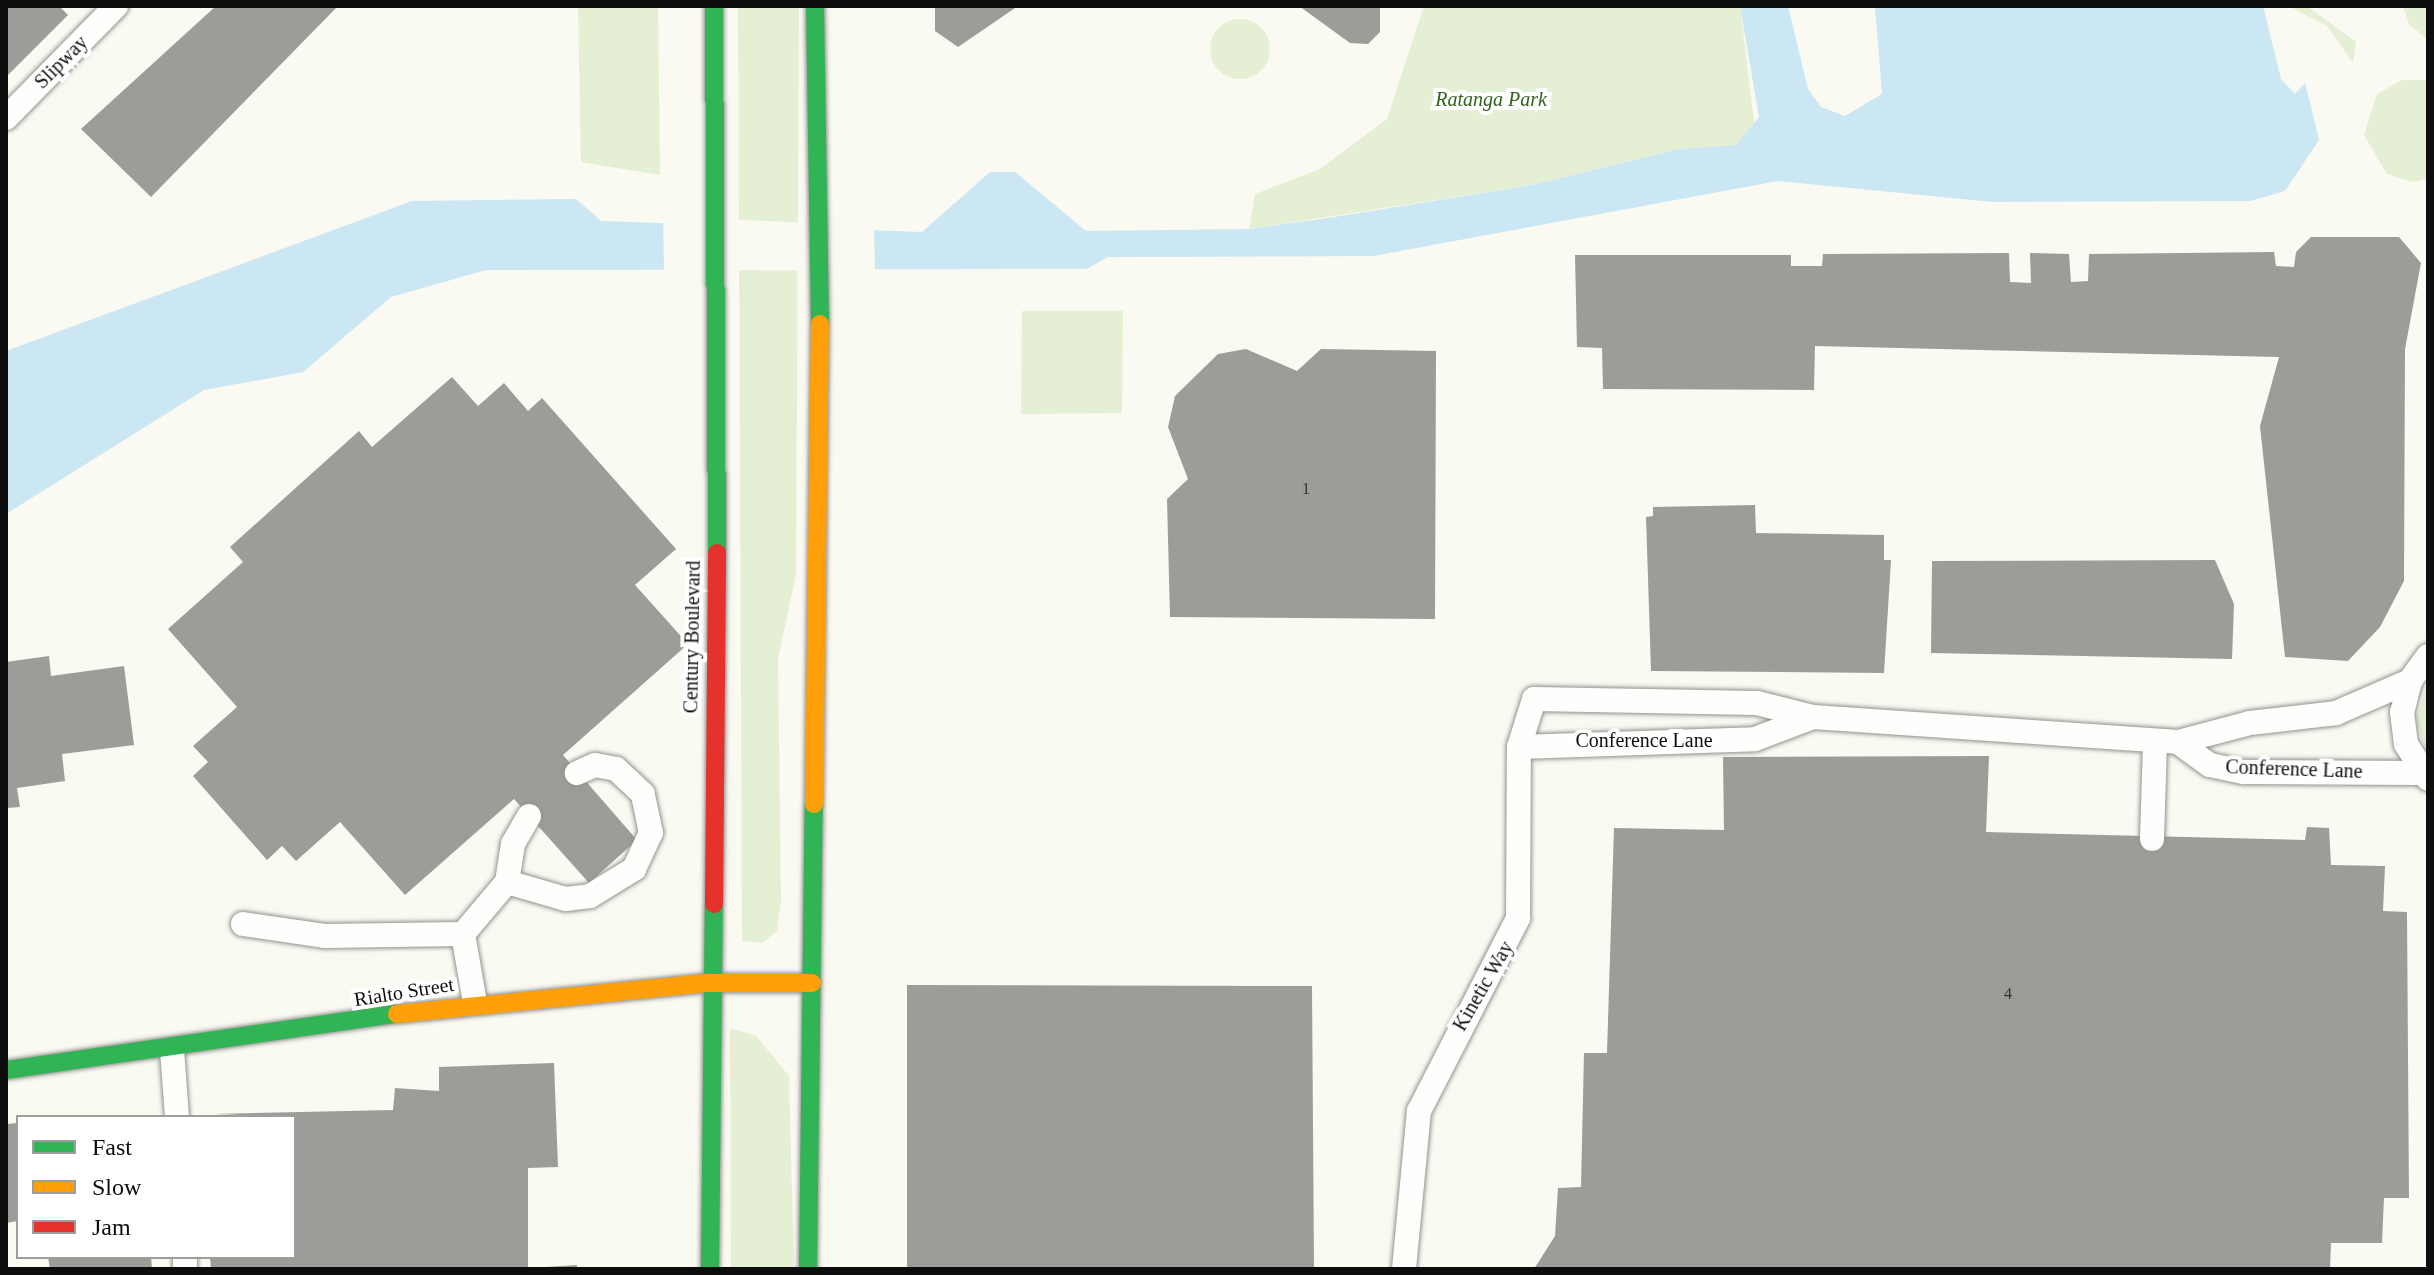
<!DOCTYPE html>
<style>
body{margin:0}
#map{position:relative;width:2434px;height:1275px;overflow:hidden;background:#faf9f2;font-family:Georgia,serif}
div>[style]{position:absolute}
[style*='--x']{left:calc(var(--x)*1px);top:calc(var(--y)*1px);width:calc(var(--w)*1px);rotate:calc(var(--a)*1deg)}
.green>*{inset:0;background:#e5efd3}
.round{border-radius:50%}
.water>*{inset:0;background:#cae7f3}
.pier>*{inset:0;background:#faf9f2}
.building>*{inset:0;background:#9d9c98}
.roads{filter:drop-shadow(0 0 2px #949390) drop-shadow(0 0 2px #949390)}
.lane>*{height:24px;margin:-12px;padding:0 12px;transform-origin:12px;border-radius:12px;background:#fefefd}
.fast>*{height:18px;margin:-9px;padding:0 9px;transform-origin:9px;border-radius:9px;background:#30b455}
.slow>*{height:18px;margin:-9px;padding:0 9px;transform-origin:9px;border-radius:9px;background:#ff9f0a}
.jam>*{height:18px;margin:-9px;padding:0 9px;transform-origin:9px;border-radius:9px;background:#e5322d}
span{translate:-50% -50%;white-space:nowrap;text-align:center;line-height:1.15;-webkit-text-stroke:8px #fff;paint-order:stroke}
.number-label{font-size:16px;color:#313130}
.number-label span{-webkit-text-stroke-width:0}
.street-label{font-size:20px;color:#0d0d0d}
.park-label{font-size:20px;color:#326221;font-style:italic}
.frame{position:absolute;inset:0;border:8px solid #0d0d0d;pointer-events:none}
.legend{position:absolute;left:16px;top:1115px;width:280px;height:144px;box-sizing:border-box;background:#fff;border:2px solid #9e9e9e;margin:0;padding:10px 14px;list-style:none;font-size:24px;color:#0d0d0d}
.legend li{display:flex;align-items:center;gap:16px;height:40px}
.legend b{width:40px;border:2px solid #9e9e9e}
</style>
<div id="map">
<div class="green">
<i style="clip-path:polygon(578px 6px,658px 6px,660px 175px,581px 162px)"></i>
<i style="clip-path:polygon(738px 6px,799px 6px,796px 575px,778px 658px,781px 902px,777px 931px,762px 943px,742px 941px)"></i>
<i style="clip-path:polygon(1424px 6px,1740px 6px,1755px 130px,1736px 145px,1679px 149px,1532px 185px,1249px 229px,1255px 194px,1320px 169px,1387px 119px)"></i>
<i style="clip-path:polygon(2307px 6px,2356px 42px,2353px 63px,2327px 26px,2293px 8px)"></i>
<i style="clip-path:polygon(2403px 6px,2428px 6px,2428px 40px,2409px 24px)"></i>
<i class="round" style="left:1210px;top:19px;width:60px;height:60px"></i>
<i style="clip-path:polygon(2402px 80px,2428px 80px,2428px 179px,2412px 182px,2387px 174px,2364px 135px,2377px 94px)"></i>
<i style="clip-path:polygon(1022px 311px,1123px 311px,1122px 413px,1021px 414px)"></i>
<i style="clip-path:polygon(2428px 683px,2428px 757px,2416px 720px)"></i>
<i style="clip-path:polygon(730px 1028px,756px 1036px,789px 1076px,794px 1269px,731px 1269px)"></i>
</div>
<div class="water">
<i style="clip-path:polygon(1740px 6px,1788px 6px,1808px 89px,1821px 107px,1845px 116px,1882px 94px,1875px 6px,2263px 6px,2281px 79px,2295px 94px,2305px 83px,2319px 140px,2285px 191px,2250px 201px,1993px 202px,1778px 181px,1373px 256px,1108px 257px,1086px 269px,486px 270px,391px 297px,303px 372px,204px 390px,6px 514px,6px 351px,412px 201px,576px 199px,601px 221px,922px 232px,990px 172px,1015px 172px,1086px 231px,1249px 229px,1334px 217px,1532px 185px,1679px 149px,1736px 145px,1759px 117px)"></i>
</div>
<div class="pier">
<i style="clip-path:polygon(663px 216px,874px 226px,875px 271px,664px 270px)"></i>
</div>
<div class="building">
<i style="clip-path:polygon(6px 6px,59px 6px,68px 15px,6px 77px)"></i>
<i style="clip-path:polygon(216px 6px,338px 6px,151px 197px,81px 129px)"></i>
<i style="clip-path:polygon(935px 6px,1018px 6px,958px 47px,935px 31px)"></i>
<i style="clip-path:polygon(1299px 6px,1380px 6px,1380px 32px,1368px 44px,1350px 43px)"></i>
<i style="clip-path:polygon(2311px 237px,2399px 237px,2421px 263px,2405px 349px,2404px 581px,2380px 627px,2348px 661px,2285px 657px,2260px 426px,2279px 357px,1815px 346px,1814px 390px,1603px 389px,1602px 348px,1577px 347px,1575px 255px,1791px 255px,1791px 266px,1822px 266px,1823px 254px,2009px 253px,2010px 282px,2031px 283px,2030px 253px,2069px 254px,2071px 282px,2088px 281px,2089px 254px,2274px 252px,2276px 266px,2294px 267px,2296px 252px)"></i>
<i style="clip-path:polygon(1246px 349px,1297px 371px,1321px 349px,1436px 351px,1435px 619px,1170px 617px,1167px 499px,1188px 479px,1168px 427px,1175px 396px,1218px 354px)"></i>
<i style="clip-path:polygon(452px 377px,478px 406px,504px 383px,528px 411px,542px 398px,676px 549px,635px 585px,688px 644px,563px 755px,637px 840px,589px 883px,514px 799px,405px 895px,340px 822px,296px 861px,282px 846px,267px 860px,193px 776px,208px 762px,193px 746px,237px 707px,168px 629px,243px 562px,230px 547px,359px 431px,372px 447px)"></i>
<i style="clip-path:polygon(1755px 505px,1756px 533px,1884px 535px,1884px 560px,1891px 560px,1884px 673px,1651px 671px,1646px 517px,1653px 516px,1653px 507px)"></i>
<i style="clip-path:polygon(2215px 560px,2234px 604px,2232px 659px,1931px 653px,1932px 561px)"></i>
<i style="clip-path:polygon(49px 656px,51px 676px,124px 666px,134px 745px,62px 754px,65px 781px,17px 788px,20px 807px,6px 808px,6px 662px)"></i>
<i style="clip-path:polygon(1989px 756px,1986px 832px,2305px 840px,2307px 827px,2329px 828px,2331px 865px,2385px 866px,2383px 911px,2407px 912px,2409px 1198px,2384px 1198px,2382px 1243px,2331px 1243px,2330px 1269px,1534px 1269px,1555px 1236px,1558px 1188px,1581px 1187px,1584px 1053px,1607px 1053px,1614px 828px,1724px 830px,1723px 757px)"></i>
<i style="clip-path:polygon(907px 985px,1312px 986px,1314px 1269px,907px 1269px)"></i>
<i style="clip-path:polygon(554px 1063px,558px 1167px,528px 1168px,528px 1269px,211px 1269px,210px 1257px,294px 1257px,294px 1117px,213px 1114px,393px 1110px,395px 1088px,439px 1091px,439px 1067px)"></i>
<i style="clip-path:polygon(18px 1123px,18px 1221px,6px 1223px,6px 1124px)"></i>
<i style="clip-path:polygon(48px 1257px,151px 1257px,152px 1269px,50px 1269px)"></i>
<i style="clip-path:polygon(577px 1265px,577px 1269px,546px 1269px,546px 1267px)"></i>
</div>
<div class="roads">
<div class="lane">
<i style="--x:6;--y:118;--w:157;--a:-45.5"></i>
<i style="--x:2428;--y:656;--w:31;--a:126"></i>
<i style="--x:2410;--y:681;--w:32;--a:104"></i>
<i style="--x:2402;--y:712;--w:32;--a:83"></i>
<i style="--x:2406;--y:744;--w:41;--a:57.8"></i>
<i style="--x:2178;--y:742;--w:39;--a:36"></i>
<i style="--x:2210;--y:765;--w:35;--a:12"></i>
<i style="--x:2244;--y:772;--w:177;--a:0.3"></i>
<i style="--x:1519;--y:747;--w:236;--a:-1.9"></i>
<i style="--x:1755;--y:739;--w:62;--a:-20.8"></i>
<i style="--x:529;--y:816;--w:32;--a:120"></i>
<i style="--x:513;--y:844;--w:38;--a:99"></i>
<i style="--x:507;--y:882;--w:61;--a:16.1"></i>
<i style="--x:566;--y:899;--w:24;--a:-7"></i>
<i style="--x:590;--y:896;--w:52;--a:-31.5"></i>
<i style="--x:634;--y:869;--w:40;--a:-65"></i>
<i style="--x:651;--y:833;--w:40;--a:-102"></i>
<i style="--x:643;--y:794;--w:37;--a:-137"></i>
<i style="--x:616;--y:769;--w:21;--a:-169"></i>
<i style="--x:595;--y:765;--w:20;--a:156"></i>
<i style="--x:2152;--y:839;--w:97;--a:-88.2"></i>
<i style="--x:243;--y:924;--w:82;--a:8.4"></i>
<i style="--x:324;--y:936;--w:139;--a:-0.8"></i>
<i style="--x:463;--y:934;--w:70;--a:80.1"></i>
<i style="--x:463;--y:934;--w:68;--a:-49.8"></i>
<i style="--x:172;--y:1050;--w:67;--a:85.7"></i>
<i style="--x:185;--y:1257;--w:12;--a:90"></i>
<i style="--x:1404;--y:1269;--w:159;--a:-84.6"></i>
<i style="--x:1419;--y:1111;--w:217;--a:-62.8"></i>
<i style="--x:1518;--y:918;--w:171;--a:-89.7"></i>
<i style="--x:1519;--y:747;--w:50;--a:-72.6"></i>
<i style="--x:1534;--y:699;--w:223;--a:1"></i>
<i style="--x:1757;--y:703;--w:58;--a:14"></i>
<i style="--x:1813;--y:717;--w:366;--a:3.9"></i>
<i style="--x:2178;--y:742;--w:74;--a:-14.8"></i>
<i style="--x:2250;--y:723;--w:87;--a:-6.6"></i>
<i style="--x:2336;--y:713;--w:81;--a:-23.4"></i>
</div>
<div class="fast">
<i style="--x:714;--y:6;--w:547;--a:89.69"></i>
<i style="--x:815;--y:6;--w:318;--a:89.1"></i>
<i style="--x:6;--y:1070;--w:395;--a:-8.2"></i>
<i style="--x:710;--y:1269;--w:365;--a:-89.4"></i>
<i style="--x:808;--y:1269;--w:465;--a:-89.3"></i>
</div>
<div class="slow">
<i style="--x:814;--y:804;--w:480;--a:-89.3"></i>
<i style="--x:397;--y:1014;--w:314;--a:-5.7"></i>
<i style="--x:709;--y:983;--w:103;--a:0"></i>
</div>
<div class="jam">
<i style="--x:714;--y:904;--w:351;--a:-89.5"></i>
</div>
</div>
<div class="number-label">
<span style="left:1306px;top:489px">1</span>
<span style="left:2008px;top:994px">4</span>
</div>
<div class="street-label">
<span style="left:61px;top:62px;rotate:-45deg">Slipway</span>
<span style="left:692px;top:637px;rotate:-89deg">Century Boulevard</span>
<span style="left:1644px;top:740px">Conference Lane</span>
<span style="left:2294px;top:769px;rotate:2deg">Conference Lane</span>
<span style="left:1483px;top:986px;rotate:-60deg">Kinetic Way</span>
<span style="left:404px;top:992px;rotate:-9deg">Rialto Street</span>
</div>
<div class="park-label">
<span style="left:1491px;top:99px">Ratanga Park</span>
</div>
<div class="frame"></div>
<ul class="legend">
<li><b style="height:10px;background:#30b455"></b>Fast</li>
<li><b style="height:10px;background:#ff9f0a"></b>Slow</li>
<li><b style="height:10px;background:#e5322d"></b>Jam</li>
</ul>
</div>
